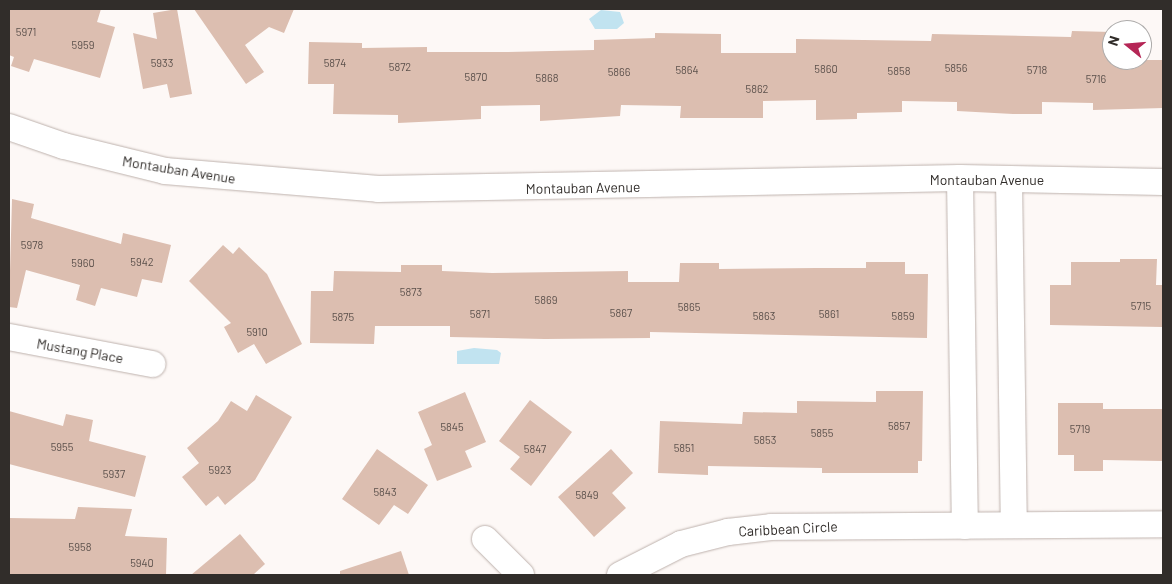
<!DOCTYPE html>
<style>
body{margin:0}
#map{position:relative;width:1172px;height:584px;overflow:hidden;background:#fdf8f6;font-family:Barlow,sans-serif}
div>[style]{position:absolute}
[style*='--x']{left:calc(var(--x)*1px);top:calc(var(--y)*1px);width:calc(var(--w)*1px);rotate:calc(var(--a)*1deg)}
.water>*{inset:0;background:#c1e3f0}
.building>*{inset:0;background:#dcbeb0}
.roads{filter:drop-shadow(0 0 1px #beb2ad) drop-shadow(0 0 1px #beb2ad)}
.minor>*{height:26px;margin:-13px;padding:0 13px;transform-origin:13px;border-radius:13px;background:#fff}
span{translate:-50% -50%;white-space:nowrap;text-align:center;line-height:1.15;-webkit-text-stroke:4.5px #fff;paint-order:stroke}
.number-label{font-size:11px;color:#5c514c}
.number-label span{-webkit-text-stroke-width:0}
.street-label{font-size:14px;color:#312d2a}
.frame{position:absolute;inset:0;border:10px solid #312d2a;pointer-events:none}
.north{position:absolute;left:1102px;top:20px;width:50px;height:50px;box-sizing:border-box;background:#fff;border:1px solid #adabaa;border-radius:50%;rotate:287deg;font-size:14px;font-weight:700;line-height:20px;text-align:center;color:#312d2a}
.north::after{content:'';display:block;margin:auto;width:18px;height:22px;background:#b52656;clip-path:polygon(50% 0,100% 100%,50% 72%,0 100%)}
</style>
<div id="map">
<div class="water">
<i style="clip-path:polygon(601px 10px,620px 12px,624px 23px,617px 29px,595px 29px,589px 19px)"></i>
<i style="clip-path:polygon(474px 348px,497px 350px,501px 353px,499px 364px,457px 364px,457px 351px)"></i>
</div>
<div class="building">
<i style="clip-path:polygon(9px 9px,101px 9px,97px 22px,115px 27px,100px 78px,34px 59px,29px 72px,11px 66px,14px 57px,9px 55px)"></i>
<i style="clip-path:polygon(177px 9px,192px 94px,170px 98px,167px 84px,143px 89px,133px 33px,157px 39px,153px 13px)"></i>
<i style="clip-path:polygon(194px 9px,294px 9px,284px 33px,269px 27px,245px 45px,264px 72px,246px 84px)"></i>
<i style="clip-path:polygon(1072px 31px,1112px 32px,1112px 60px,1163px 60px,1163px 108px,1093px 110px,1093px 103px,1042px 102px,1042px 114px,1013px 114px,957px 111px,957px 102px,902px 101px,902px 112px,857px 113px,857px 119px,816px 120px,816px 100px,763px 101px,763px 118px,680px 118px,681px 106px,621px 105px,620px 116px,540px 121px,540px 105px,481px 106px,481px 119px,398px 123px,398px 115px,333px 114px,334px 84px,308px 84px,309px 42px,362px 43px,362px 48px,427px 47px,427px 52px,506px 52px,594px 50px,594px 40px,655px 38px,655px 33px,721px 34px,721px 53px,796px 53px,796px 39px,931px 41px,932px 34px,1071px 37px)"></i>
<i style="clip-path:polygon(12px 199px,34px 204px,31px 218px,121px 244px,123px 233px,171px 245px,162px 283px,142px 279px,137px 297px,101px 288px,95px 306px,76px 300px,80px 285px,26px 270px,17px 308px,9px 307px)"></i>
<i style="clip-path:polygon(223px 245px,233px 254px,239px 247px,267px 274px,302px 344px,266px 364px,254px 344px,238px 353px,224px 327px,231px 323px,189px 281px)"></i>
<i style="clip-path:polygon(1120px 259px,1157px 259px,1156px 285px,1163px 285px,1163px 327px,1050px 325px,1050px 285px,1071px 285px,1071px 262px,1120px 262px)"></i>
<i style="clip-path:polygon(866px 262px,905px 262px,905px 274px,928px 274px,927px 338px,650px 332px,650px 338px,545px 339px,450px 337px,450px 326px,375px 326px,374px 344px,310px 343px,311px 291px,333px 291px,334px 271px,401px 272px,401px 265px,442px 265px,442px 271px,492px 273px,628px 271px,628px 282px,679px 282px,680px 263px,719px 263px,719px 269px,817px 268px,866px 268px)"></i>
<i style="clip-path:polygon(876px 391px,923px 391px,922px 461px,918px 461px,918px 473px,822px 473px,822px 468px,708px 466px,708px 475px,658px 473px,660px 421px,742px 424px,743px 412px,797px 413px,797px 401px,876px 402px)"></i>
<i style="clip-path:polygon(465px 392px,486px 442px,465px 451px,472px 467px,437px 481px,424px 449px,432px 445px,418px 412px)"></i>
<i style="clip-path:polygon(256px 395px,292px 417px,255px 480px,225px 505px,218px 496px,206px 506px,182px 477px,199px 463px,187px 448px,218px 421px,231px 401px,247px 411px)"></i>
<i style="clip-path:polygon(530px 400px,572px 432px,531px 486px,510px 469px,520px 457px,499px 441px)"></i>
<i style="clip-path:polygon(1058px 403px,1103px 403px,1103px 409px,1163px 409px,1162px 461px,1103px 460px,1103px 471px,1074px 471px,1074px 455px,1058px 455px)"></i>
<i style="clip-path:polygon(9px 411px,63px 426px,66px 414px,93px 420px,89px 441px,146px 456px,135px 497px,9px 464px)"></i>
<i style="clip-path:polygon(377px 449px,428px 485px,408px 514px,394px 505px,379px 525px,342px 499px)"></i>
<i style="clip-path:polygon(611px 449px,633px 473px,612px 493px,626px 508px,594px 537px,558px 497px)"></i>
<i style="clip-path:polygon(78px 507px,132px 509px,125px 536px,167px 538px,166px 575px,9px 575px,9px 518px,75px 519px)"></i>
<i style="clip-path:polygon(240px 534px,265px 564px,253px 575px,191px 575px)"></i>
<i style="clip-path:polygon(401px 551px,409px 575px,340px 575px,340px 571px)"></i>
</div>
<div class="roads">
<div class="minor">
<i style="--x:9;--y:127;--w:58;--a:19.1"></i>
<i style="--x:64;--y:146;--w:104;--a:13.9"></i>
<i style="--x:165;--y:171;--w:214;--a:4.8"></i>
<i style="--x:378;--y:189;--w:582;--a:-1.08"></i>
<i style="--x:960;--y:178;--w:203;--a:1.1"></i>
<i style="--x:960;--y:178;--w:348;--a:89.2"></i>
<i style="--x:1009;--y:179;--w:346;--a:89.2"></i>
<i style="--x:9;--y:337;--w:146;--a:10.7"></i>
<i style="--x:485;--y:539;--w:51;--a:45"></i>
<i style="--x:620;--y:575;--w:68;--a:-26.9"></i>
<i style="--x:681;--y:544;--w:49;--a:-14.3"></i>
<i style="--x:728;--y:532;--w:43;--a:-6.6"></i>
<i style="--x:771;--y:527;--w:392;--a:-0.4"></i>
</div>
</div>
<div class="number-label">
<span style="left:26px;top:32px">5971</span>
<span style="left:83px;top:45px">5959</span>
<span style="left:162px;top:63px">5933</span>
<span style="left:335px;top:63px">5874</span>
<span style="left:400px;top:67px">5872</span>
<span style="left:956px;top:68px">5856</span>
<span style="left:826px;top:69px">5860</span>
<span style="left:687px;top:70px">5864</span>
<span style="left:1037px;top:70px">5718</span>
<span style="left:899px;top:71px">5858</span>
<span style="left:619px;top:72px">5866</span>
<span style="left:476px;top:77px">5870</span>
<span style="left:547px;top:78px">5868</span>
<span style="left:1096px;top:79px">5716</span>
<span style="left:757px;top:89px">5862</span>
<span style="left:32px;top:245px">5978</span>
<span style="left:142px;top:262px">5942</span>
<span style="left:83px;top:263px">5960</span>
<span style="left:411px;top:292px">5873</span>
<span style="left:546px;top:300px">5869</span>
<span style="left:1141px;top:306px">5715</span>
<span style="left:689px;top:307px">5865</span>
<span style="left:621px;top:313px">5867</span>
<span style="left:480px;top:314px">5871</span>
<span style="left:829px;top:314px">5861</span>
<span style="left:764px;top:316px">5863</span>
<span style="left:903px;top:316px">5859</span>
<span style="left:343px;top:317px">5875</span>
<span style="left:257px;top:332px">5910</span>
<span style="left:899px;top:426px">5857</span>
<span style="left:452px;top:427px">5845</span>
<span style="left:1080px;top:429px">5719</span>
<span style="left:822px;top:433px">5855</span>
<span style="left:765px;top:440px">5853</span>
<span style="left:62px;top:447px">5955</span>
<span style="left:684px;top:448px">5851</span>
<span style="left:535px;top:449px">5847</span>
<span style="left:220px;top:470px">5923</span>
<span style="left:114px;top:474px">5937</span>
<span style="left:385px;top:492px">5843</span>
<span style="left:587px;top:495px">5849</span>
<span style="left:80px;top:547px">5958</span>
<span style="left:142px;top:563px">5940</span>
</div>
<div class="street-label">
<span style="left:179px;top:170px;rotate:9deg">Montauban Avenue</span>
<span style="left:987px;top:180px">Montauban Avenue</span>
<span style="left:583px;top:188px;rotate:-1deg">Montauban Avenue</span>
<span style="left:80px;top:351px;rotate:10deg">Mustang Place</span>
<span style="left:788px;top:529px;rotate:-3deg">Caribbean Circle</span>
</div>
<div class="frame"></div>
<div class="north">N</div>
</div>
